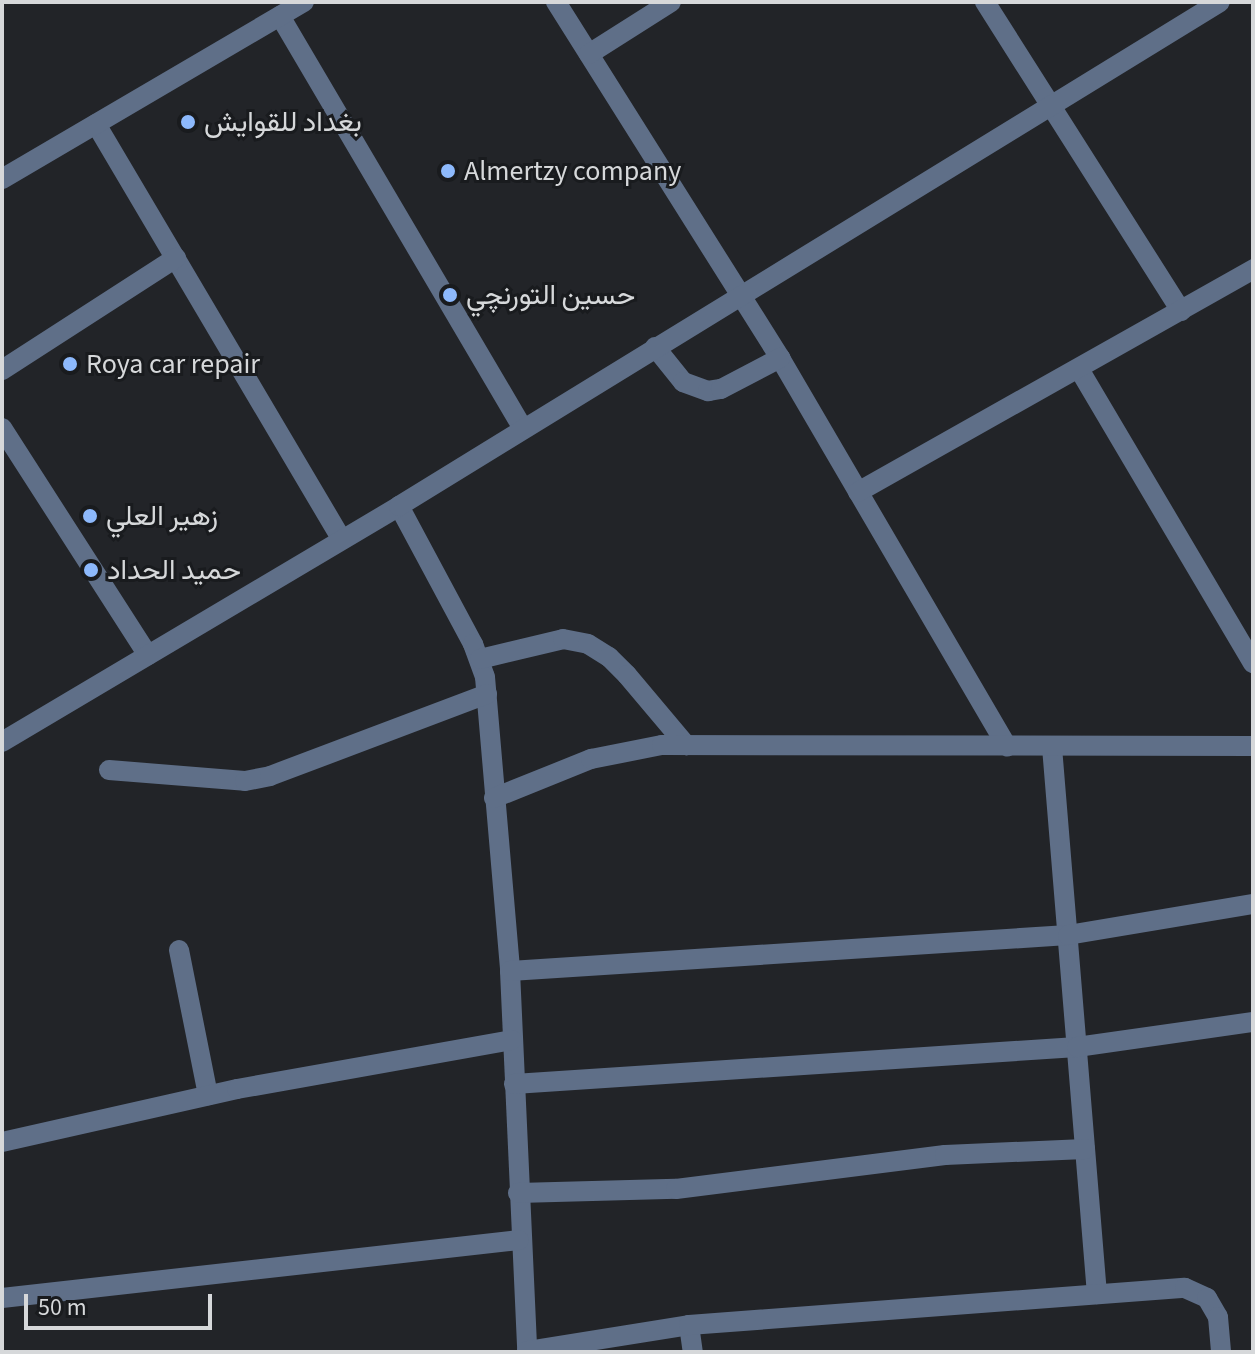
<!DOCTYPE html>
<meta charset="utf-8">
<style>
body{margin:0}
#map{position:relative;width:1255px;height:1354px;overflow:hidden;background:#222428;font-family:"Source Sans 3",Vazirmatn,sans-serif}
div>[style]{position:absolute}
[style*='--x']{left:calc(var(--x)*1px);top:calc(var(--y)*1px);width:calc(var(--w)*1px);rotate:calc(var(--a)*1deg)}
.minor>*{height:20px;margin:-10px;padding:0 10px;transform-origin:10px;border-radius:10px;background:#5f6f88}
.dots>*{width:22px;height:22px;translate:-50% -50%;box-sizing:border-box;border:4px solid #191b1e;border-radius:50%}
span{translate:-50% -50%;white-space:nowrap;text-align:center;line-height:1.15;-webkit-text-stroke:6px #191b1e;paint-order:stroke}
.poi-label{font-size:28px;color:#d6d8da}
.left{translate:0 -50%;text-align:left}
.frame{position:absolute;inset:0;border:4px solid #d6d8da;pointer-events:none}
.scale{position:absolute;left:24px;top:1294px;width:188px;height:36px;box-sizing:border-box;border:4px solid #d6d8da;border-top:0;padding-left:10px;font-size:24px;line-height:28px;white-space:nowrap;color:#d6d8da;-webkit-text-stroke:6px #191b1e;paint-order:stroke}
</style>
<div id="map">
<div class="minor">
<i style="--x:556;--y:2;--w:421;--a:57.8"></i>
<i style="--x:780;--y:358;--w:450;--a:59.7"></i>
<i style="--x:985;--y:2;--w:366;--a:57.6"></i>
<i style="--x:280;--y:16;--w:479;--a:59.5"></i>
<i style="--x:589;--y:54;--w:97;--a:-32.4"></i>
<i style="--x:96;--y:124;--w:483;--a:59.4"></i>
<i style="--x:2;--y:179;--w:350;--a:-30.4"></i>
<i style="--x:655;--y:347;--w:45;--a:51.3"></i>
<i style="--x:683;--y:382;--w:27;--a:20"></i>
<i style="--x:708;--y:391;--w:13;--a:-9"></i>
<i style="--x:721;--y:389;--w:67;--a:-27.7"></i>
<i style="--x:1079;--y:369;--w:342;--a:59.4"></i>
<i style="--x:2;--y:370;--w:207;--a:-32.8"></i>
<i style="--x:2;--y:428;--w:270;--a:57.3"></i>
<i style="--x:858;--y:492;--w:454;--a:-29.4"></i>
<i style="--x:399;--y:506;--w:157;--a:61.8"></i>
<i style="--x:473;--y:644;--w:35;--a:70"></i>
<i style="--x:485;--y:677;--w:295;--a:85.1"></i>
<i style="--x:510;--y:971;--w:381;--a:87.4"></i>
<i style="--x:480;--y:659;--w:85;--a:-13.5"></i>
<i style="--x:563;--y:639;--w:25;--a:11"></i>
<i style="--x:588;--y:644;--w:25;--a:32"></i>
<i style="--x:609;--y:657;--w:25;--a:45"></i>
<i style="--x:627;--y:675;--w:92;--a:49.9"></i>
<i style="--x:2;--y:742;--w:462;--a:-30.7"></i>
<i style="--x:399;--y:506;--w:963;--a:-31.55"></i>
<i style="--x:1052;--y:747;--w:549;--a:85.3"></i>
<i style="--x:109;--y:770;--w:136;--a:4.6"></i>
<i style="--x:245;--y:781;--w:25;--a:-11"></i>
<i style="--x:270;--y:776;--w:232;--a:-20.7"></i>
<i style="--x:494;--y:798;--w:105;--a:-21.9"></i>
<i style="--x:591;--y:759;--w:72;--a:-11.2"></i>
<i style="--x:662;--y:745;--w:591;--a:0.1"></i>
<i style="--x:179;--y:950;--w:148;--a:78.7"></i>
<i style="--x:510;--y:971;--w:559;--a:-3.69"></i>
<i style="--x:1068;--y:935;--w:188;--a:-9.5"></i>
<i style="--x:514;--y:1084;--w:564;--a:-3.76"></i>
<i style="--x:1077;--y:1047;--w:178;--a:-8.1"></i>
<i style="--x:2;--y:1142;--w:241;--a:-12.7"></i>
<i style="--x:237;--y:1089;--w:279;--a:-10.1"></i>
<i style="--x:518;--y:1193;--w:158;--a:-1.5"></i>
<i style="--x:676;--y:1189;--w:271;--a:-7.2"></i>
<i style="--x:945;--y:1155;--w:140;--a:-2.5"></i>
<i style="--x:2;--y:1298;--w:520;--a:-6.4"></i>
<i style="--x:689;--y:1325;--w:27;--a:82"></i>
<i style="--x:527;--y:1351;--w:164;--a:-9.1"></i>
<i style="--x:689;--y:1325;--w:497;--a:-4.3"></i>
<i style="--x:1185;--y:1288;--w:24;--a:24"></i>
<i style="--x:1207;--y:1298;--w:22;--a:60"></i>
<i style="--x:1218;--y:1317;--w:35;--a:85"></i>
</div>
<div class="dots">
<i style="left:188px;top:122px;background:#8db9fc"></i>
<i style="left:448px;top:171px;background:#8db9fc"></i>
<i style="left:450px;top:295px;background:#8db9fc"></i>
<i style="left:70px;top:364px;background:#8db9fc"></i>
<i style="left:90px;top:516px;background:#8db9fc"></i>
<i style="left:91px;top:570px;background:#8db9fc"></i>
</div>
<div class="poi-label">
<span class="left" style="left:204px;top:122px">بغداد للقوايش</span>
<span class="left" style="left:464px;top:171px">Almertzy company</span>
<span class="left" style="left:466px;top:295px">حسين التورنچي</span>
<span class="left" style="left:86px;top:364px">Roya car repair</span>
<span class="left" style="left:106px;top:516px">زهير العلي</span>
<span class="left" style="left:107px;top:570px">حميد الحداد</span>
</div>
<div class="frame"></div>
<div class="scale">50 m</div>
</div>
